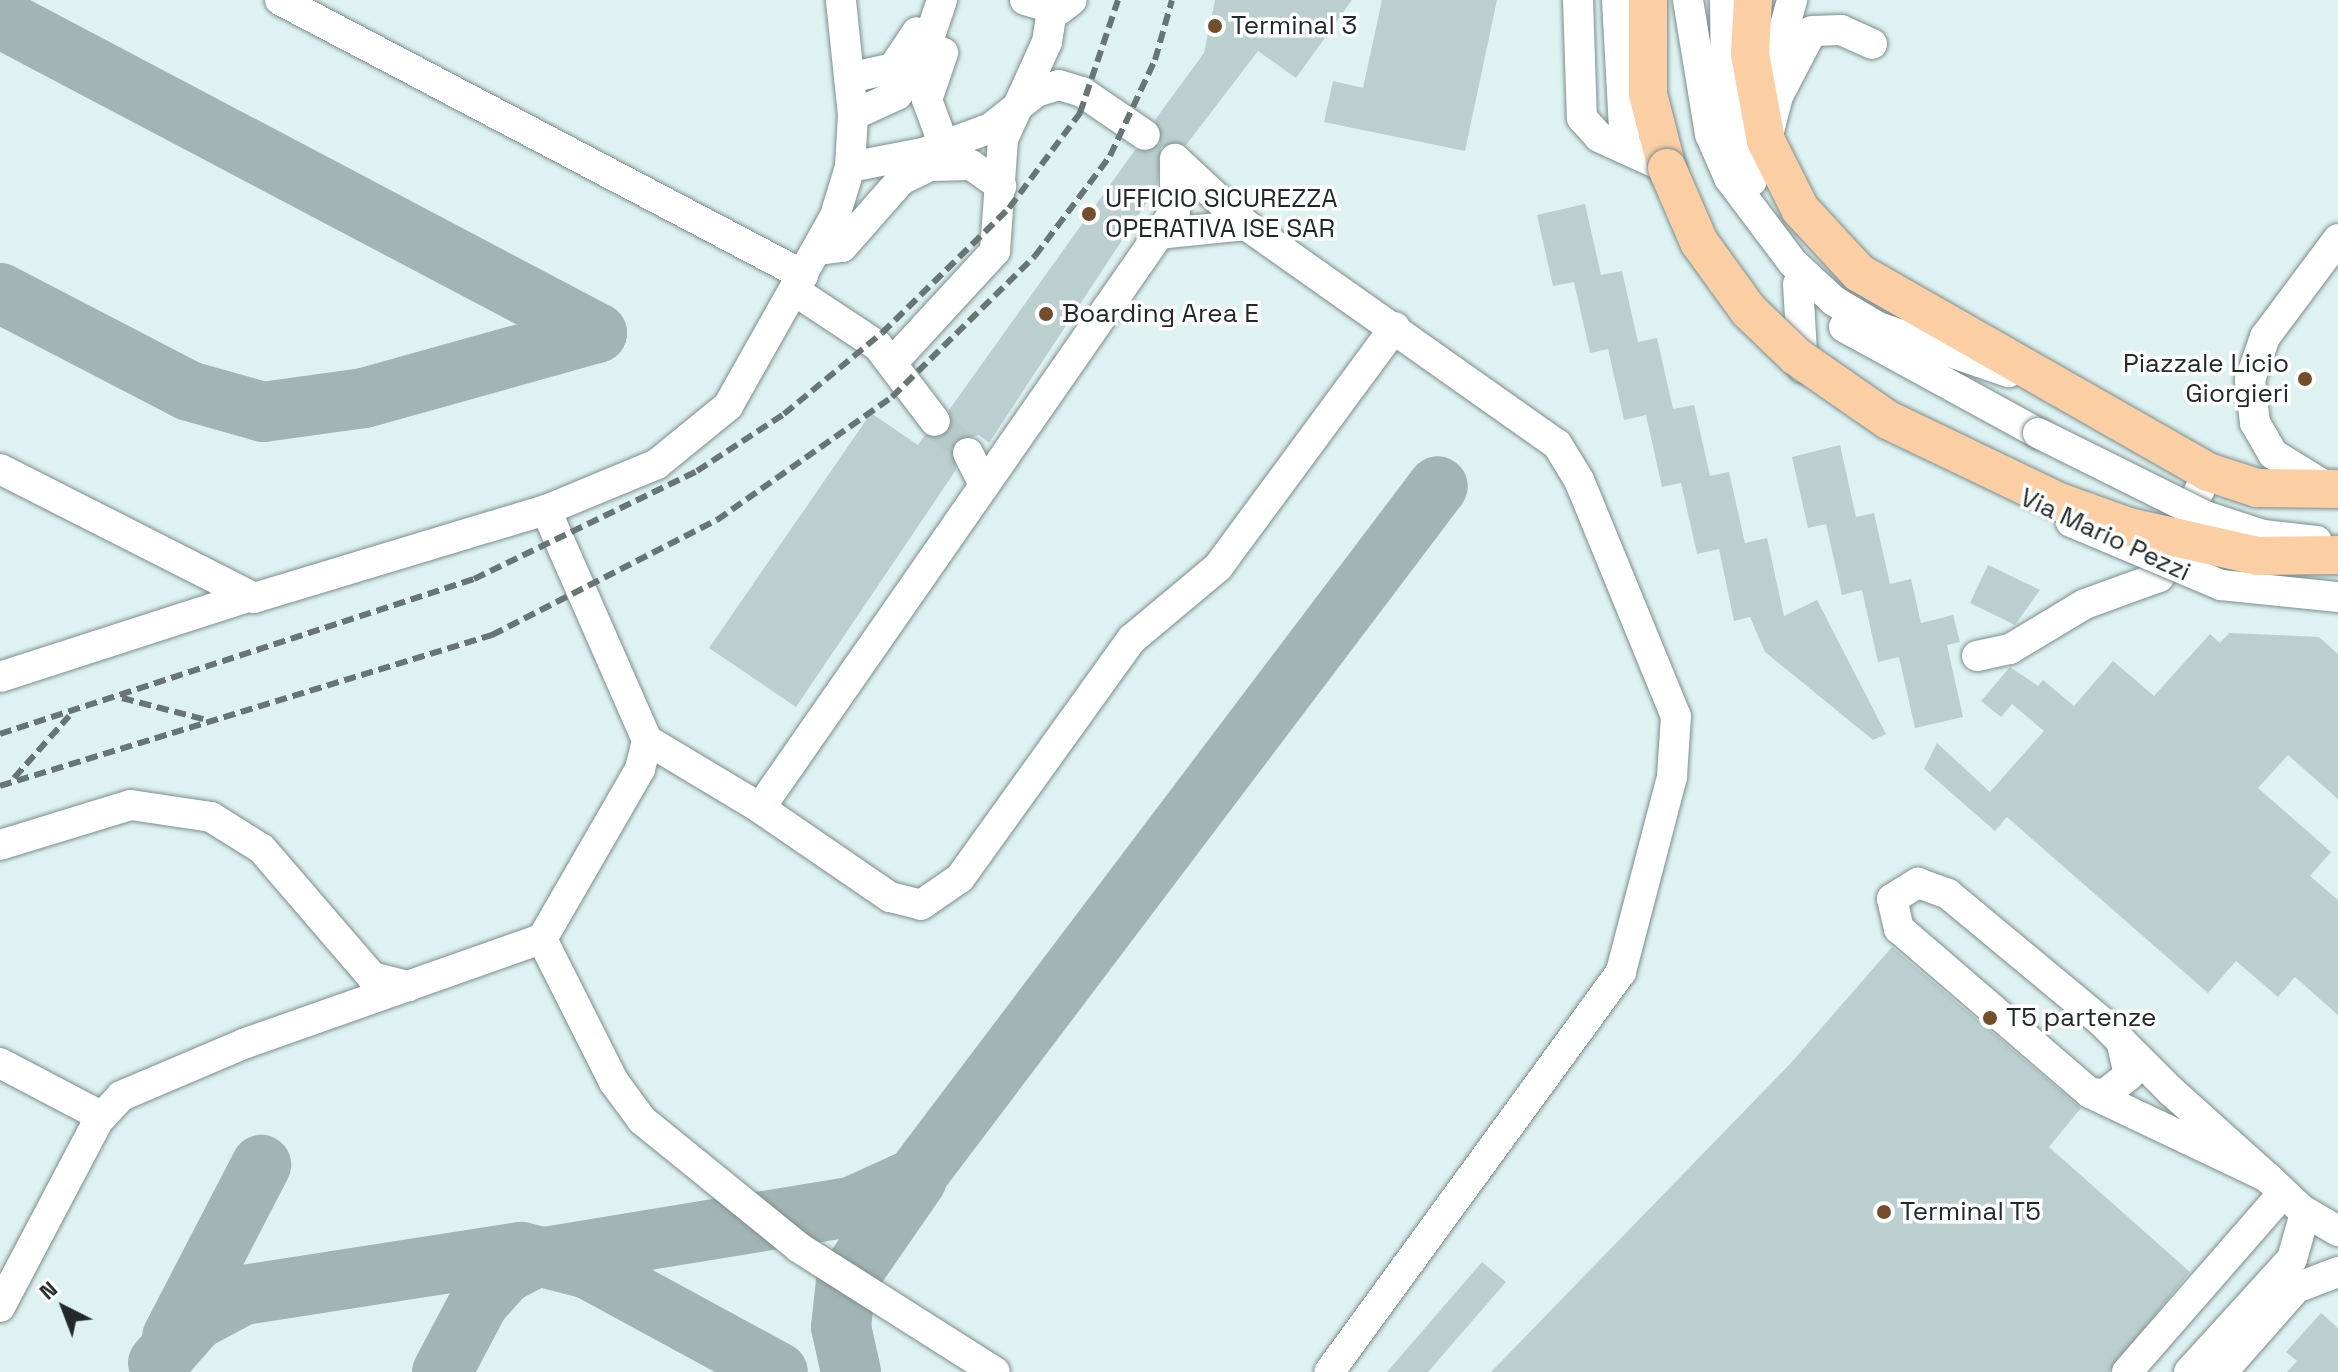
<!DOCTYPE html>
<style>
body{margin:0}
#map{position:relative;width:2338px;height:1372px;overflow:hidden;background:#def2f2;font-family:"Space Grotesk",sans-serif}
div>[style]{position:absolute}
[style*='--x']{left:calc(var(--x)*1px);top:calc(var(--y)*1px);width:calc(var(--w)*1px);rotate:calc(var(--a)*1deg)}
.taxiway>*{height:60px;margin:-30px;padding:0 30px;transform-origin:30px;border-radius:30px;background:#a3b4b4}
.building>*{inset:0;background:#bbcfcf}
.minor-tunnel>*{height:30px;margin-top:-15px;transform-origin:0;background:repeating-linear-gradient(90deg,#b8caca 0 30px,transparent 0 45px)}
.roads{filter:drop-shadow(0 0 2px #7b8d8d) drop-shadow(0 0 2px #7b8d8d)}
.minor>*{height:30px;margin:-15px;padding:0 15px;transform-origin:15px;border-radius:15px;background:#fff}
.major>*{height:38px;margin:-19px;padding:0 19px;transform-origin:19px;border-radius:19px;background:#fbcea4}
.rail>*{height:6px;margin-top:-3px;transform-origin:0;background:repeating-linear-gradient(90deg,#687575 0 12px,transparent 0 18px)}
.bridges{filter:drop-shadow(0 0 2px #7b8d8d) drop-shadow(0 0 2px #7b8d8d)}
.minor-bridge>*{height:30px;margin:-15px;padding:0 15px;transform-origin:15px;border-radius:15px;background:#fff}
.major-bridge>*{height:38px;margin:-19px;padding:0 19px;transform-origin:19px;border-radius:19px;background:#fbcea4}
.dots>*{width:22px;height:22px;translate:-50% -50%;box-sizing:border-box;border:4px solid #fff;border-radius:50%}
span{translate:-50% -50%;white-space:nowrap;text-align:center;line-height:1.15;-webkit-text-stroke:7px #fff;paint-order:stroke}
.poi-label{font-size:26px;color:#212929}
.left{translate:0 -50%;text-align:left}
.right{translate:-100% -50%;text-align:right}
.street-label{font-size:26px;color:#212929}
.north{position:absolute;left:24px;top:1268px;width:80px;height:80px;-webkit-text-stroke:6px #fff;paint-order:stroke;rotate:318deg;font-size:22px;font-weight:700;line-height:32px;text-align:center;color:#212929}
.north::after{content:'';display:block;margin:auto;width:28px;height:36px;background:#212929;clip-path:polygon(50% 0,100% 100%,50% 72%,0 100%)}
</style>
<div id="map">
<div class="taxiway">
<i style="--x:0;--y:18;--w:675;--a:27.82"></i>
<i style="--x:0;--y:293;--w:213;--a:27.4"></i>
<i style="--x:189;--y:391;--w:77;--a:15.8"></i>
<i style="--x:263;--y:412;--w:102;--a:-7.9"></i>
<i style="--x:364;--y:398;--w:242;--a:-15.6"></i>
<i style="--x:172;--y:1337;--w:194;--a:-62.6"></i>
<i style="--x:158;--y:1363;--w:57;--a:-48.5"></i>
<i style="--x:196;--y:1320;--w:53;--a:-28"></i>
<i style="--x:243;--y:1295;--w:282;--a:-8.8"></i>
<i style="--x:522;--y:1252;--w:68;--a:14.4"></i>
<i style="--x:588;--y:1269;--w:216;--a:28.5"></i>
<i style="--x:442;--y:1372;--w:79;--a:-62.1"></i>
<i style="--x:479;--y:1302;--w:38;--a:-48"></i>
<i style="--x:504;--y:1274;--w:32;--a:-28"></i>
<i style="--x:532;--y:1259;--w:323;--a:-9.3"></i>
<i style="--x:851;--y:1207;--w:70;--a:-24.4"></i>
<i style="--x:915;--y:1178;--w:867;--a:-52.92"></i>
<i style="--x:851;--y:1372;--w:46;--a:-102.5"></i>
<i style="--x:841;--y:1327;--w:45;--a:-83.7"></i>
<i style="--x:846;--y:1282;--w:125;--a:-55.4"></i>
</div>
<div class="building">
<i style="clip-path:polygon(1215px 0,1352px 0,1296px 78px,1258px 51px,1186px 145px,1161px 147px,1157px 187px,989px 443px,979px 435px,954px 442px,956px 470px,796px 707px,709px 648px,871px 413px,918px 445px,925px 435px,946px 435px,949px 410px,1135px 150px,1160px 144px,1155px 120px,1204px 53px)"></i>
<i style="clip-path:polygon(1382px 0,1497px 0,1465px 151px,1324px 122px,1333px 81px,1363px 88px)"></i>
<i style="clip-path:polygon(1585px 204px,1601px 275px,1622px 271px,1638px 342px,1657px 338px,1673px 409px,1694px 405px,1710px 476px,1729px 472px,1745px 543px,1767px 538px,1784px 616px,1817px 600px,1886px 734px,1873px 740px,1765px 652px,1750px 617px,1734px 621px,1719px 549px,1697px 554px,1681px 483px,1662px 487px,1646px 415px,1624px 420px,1608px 349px,1590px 353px,1574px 282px,1553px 286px,1537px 215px)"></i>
<i style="clip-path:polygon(1840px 445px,1856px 517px,1874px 513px,1890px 584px,1911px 579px,1921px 623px,1953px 615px,1960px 642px,1947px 645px,1963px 717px,1915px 728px,1899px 657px,1878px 662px,1862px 590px,1842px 595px,1826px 524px,1808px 528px,1792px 457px)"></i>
<i style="clip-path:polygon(1988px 565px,2040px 590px,2015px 625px,1970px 603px)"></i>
<i style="clip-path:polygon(2229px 633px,2319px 637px,2338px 654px,2338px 799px,2288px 755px,2258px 788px,2331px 852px,2310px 876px,2338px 900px,2338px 1015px,2295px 977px,2278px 997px,2236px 961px,2208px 993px,2007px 817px,1995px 831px,1924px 769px,1937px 743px,1990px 792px,2044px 731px,2012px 704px,2001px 717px,1981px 701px,2010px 667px,2038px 686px,2043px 680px,2074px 706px,2113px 661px,2154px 696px,2210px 634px,2220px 643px)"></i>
<i style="clip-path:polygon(1892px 947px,2081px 1108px,2049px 1147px,2190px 1272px,2109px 1372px,1491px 1372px,1790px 1064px)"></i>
<i style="clip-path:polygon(1482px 1262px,1506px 1282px,1428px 1372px,1387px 1372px)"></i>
<i style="clip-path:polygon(2321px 1313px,2338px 1328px,2338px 1372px,2287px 1372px,2297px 1361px,2286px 1352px)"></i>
</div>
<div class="minor-tunnel">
<i style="--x:935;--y:421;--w:46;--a:44.1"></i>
</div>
<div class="roads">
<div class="minor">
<i style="--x:280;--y:0;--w:591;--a:27.74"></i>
<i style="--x:1025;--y:0;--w:35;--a:16"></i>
<i style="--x:1059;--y:10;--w:16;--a:-38"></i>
<i style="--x:1578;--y:0;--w:118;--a:88.1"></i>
<i style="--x:1582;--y:118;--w:25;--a:48"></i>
<i style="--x:1599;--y:137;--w:75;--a:24.5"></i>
<i style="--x:1617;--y:0;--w:149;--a:86.9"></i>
<i style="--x:1688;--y:0;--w:136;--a:80.7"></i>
<i style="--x:1710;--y:134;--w:48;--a:66.6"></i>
<i style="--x:1729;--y:178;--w:106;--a:53"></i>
<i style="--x:1793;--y:263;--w:56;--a:42.8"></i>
<i style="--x:1834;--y:301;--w:51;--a:30.6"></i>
<i style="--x:1878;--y:327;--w:138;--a:19.1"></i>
<i style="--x:1725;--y:0;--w:103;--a:89.4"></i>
<i style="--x:1726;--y:103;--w:82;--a:71.6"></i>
<i style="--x:849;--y:78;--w:45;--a:-12.8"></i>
<i style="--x:893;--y:68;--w:43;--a:-56.3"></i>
<i style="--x:1764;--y:102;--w:106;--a:-74.6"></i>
<i style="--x:853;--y:115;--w:48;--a:-24.4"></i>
<i style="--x:897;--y:95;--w:32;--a:-49"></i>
<i style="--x:918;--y:71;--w:75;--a:-71.3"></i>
<i style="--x:1768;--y:135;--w:40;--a:-75.6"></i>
<i style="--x:1778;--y:96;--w:73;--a:-62.4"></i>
<i style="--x:1812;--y:31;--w:29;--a:-2"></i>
<i style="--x:1841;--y:30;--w:34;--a:24"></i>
<i style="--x:943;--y:143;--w:46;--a:-110.4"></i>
<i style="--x:927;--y:100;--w:50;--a:-71.2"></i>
<i style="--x:1175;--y:159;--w:52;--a:90"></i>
<i style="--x:1175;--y:211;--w:727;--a:124.8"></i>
<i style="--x:760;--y:808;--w:158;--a:34.4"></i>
<i style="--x:890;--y:897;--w:32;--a:14"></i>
<i style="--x:921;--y:905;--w:47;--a:-34.7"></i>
<i style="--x:960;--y:878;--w:294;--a:-54.3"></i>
<i style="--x:1132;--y:639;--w:112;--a:-39.9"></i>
<i style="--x:1218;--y:567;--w:298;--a:-53.6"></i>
<i style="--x:1175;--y:159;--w:97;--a:42.9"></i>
<i style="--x:1246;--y:225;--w:380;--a:35.2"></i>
<i style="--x:1557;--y:444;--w:42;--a:58.6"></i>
<i style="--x:1579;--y:480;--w:255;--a:67.7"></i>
<i style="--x:1676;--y:716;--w:61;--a:93.8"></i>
<i style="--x:1672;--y:777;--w:202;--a:104.7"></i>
<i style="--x:1621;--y:972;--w:495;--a:126.1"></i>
<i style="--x:850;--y:167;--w:74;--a:-10.9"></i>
<i style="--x:923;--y:153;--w:72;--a:-20.2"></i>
<i style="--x:991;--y:128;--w:58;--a:-38.7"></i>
<i style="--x:1036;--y:92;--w:24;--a:-17"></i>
<i style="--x:1059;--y:85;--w:24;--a:17"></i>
<i style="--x:1082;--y:92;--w:76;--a:34.3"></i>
<i style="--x:1158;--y:234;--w:88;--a:-5.8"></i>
<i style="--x:817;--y:250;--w:25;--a:-7"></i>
<i style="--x:842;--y:247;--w:89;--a:-48.6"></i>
<i style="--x:901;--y:180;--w:32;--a:-26"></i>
<i style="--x:930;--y:166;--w:41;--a:-1.4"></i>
<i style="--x:971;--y:165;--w:37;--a:35"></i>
<i style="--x:1798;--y:284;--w:84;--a:86.6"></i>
<i style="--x:795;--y:291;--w:100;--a:33.5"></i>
<i style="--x:878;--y:346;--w:94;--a:52.8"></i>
<i style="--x:1844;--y:327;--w:221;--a:28.7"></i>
<i style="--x:893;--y:362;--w:151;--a:-47.4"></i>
<i style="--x:995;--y:251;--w:112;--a:-85.9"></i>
<i style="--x:1003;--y:139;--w:107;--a:-65.6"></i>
<i style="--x:1047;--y:42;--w:32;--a:-81"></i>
<i style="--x:968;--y:453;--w:36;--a:63"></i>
<i style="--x:0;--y:469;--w:285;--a:26.9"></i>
<i style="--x:254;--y:598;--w:305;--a:-16.8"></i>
<i style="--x:546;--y:510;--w:120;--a:-22.5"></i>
<i style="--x:657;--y:464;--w:92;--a:-39.2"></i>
<i style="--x:728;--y:406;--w:218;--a:-60.6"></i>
<i style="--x:835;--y:216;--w:51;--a:-73"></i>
<i style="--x:850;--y:167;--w:52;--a:-86.7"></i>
<i style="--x:853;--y:115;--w:116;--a:-96"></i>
<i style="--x:2325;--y:486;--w:61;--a:-148.4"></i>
<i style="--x:2273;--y:454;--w:36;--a:-120"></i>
<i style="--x:2255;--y:423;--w:43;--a:-96.6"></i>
<i style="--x:2250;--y:380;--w:46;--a:-70.8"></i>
<i style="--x:2265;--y:337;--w:122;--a:-53.3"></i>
<i style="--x:546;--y:510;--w:251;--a:66.3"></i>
<i style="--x:1977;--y:656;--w:34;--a:-12"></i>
<i style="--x:2010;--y:649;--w:87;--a:-31"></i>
<i style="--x:2085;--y:604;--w:79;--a:-20"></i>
<i style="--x:2159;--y:577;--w:116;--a:-65"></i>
<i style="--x:0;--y:677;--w:260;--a:-17.9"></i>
<i style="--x:0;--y:845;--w:137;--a:-17"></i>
<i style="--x:131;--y:805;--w:81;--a:8.5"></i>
<i style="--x:211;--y:817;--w:60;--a:32.1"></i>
<i style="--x:262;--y:849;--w:169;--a:49.3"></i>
<i style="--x:372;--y:977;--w:38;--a:14"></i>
<i style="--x:542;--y:939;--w:160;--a:63.3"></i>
<i style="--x:614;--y:1082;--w:47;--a:53.6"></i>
<i style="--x:642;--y:1120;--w:201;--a:39.1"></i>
<i style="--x:798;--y:1247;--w:233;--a:32.4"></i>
<i style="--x:0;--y:1063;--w:114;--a:27.7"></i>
<i style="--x:2090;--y:1093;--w:15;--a:4"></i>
<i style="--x:2105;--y:1094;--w:31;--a:-38"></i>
<i style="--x:2129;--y:1075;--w:35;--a:-103"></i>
<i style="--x:2267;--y:1177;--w:196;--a:-154.6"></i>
<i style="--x:2090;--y:1093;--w:252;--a:-139.3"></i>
<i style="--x:1899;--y:929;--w:31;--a:-103"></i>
<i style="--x:1892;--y:899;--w:31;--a:-32"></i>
<i style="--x:1918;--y:883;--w:32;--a:20"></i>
<i style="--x:1948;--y:894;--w:200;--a:39.7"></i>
<i style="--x:2102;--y:1022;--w:98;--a:45"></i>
<i style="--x:2171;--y:1091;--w:129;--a:41.9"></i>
<i style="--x:2267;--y:1177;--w:48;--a:43.3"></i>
<i style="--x:2302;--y:1210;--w:42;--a:30.3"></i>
<i style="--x:0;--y:1307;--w:210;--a:-62.2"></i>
<i style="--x:98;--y:1121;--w:34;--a:-47"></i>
<i style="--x:121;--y:1096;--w:136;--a:-23"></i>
<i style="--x:246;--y:1043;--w:314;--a:-19.4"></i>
<i style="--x:542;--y:939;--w:196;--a:-60"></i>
<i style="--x:640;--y:769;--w:30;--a:-76"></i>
<i style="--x:647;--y:740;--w:132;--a:31"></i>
<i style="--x:2127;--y:1372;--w:237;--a:-48.9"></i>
<i style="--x:2189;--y:1372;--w:153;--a:-47.7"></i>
<i style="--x:2292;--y:1259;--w:48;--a:-74.2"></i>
<i style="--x:2222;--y:1372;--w:112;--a:-48.6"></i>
<i style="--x:2296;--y:1288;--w:45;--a:-20.9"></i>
</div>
<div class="major">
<i style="--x:1648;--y:0;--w:94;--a:90"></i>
<i style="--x:1648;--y:94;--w:76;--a:75.6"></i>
<i style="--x:1753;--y:0;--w:54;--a:93.2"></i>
<i style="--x:1750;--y:54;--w:88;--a:79.6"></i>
<i style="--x:1766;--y:141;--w:76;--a:63.4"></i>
<i style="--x:1800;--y:209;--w:87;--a:47.3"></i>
<i style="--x:1859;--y:273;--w:402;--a:29.7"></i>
<i style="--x:2208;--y:472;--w:52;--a:18.1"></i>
<i style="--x:2257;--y:488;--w:81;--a:0.7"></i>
</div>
</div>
<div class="rail">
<i style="--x:122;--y:698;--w:84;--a:14.5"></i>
<i style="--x:0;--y:734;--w:499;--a:-18.1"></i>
<i style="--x:474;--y:579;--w:248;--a:-25.8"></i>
<i style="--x:697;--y:471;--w:104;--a:-33.2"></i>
<i style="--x:784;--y:414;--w:127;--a:-39.6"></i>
<i style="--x:882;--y:333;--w:178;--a:-44.5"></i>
<i style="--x:1009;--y:208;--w:119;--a:-53.2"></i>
<i style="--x:1080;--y:113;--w:119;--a:-71.4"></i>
<i style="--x:14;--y:778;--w:83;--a:-48.4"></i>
<i style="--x:0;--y:786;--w:515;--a:-17.06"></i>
<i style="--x:492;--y:635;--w:253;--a:-27.1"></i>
<i style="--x:717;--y:520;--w:214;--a:-35.1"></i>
<i style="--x:892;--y:397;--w:201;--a:-44.6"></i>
<i style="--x:1035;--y:256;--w:125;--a:-53.1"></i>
<i style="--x:1110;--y:156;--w:106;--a:-64.9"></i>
<i style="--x:1155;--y:60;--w:62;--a:-74.2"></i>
</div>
<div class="bridges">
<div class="minor-bridge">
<i style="--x:2038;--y:433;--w:186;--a:26.4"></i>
<i style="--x:2205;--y:516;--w:61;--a:18.1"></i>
<i style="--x:2263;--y:535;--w:54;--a:6.3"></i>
<i style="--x:2071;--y:522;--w:163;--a:22.8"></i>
<i style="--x:2221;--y:585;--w:118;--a:5.9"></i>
</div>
<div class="major-bridge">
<i style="--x:1667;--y:168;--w:81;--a:66.6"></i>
<i style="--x:1699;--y:242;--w:85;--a:54.1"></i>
<i style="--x:1749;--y:311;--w:66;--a:43.8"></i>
<i style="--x:1797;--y:357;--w:111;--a:34.7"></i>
<i style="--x:1888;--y:420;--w:190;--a:25.6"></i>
<i style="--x:2059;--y:502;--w:74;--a:19.7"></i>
<i style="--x:2129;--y:527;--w:132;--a:12.7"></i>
<i style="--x:2258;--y:556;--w:80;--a:-0.7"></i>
</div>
</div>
<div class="dots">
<i style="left:1215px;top:26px;background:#744e2b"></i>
<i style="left:1089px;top:214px;background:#744e2b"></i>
<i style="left:1046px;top:314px;background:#744e2b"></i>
<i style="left:2305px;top:379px;background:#744e2b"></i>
<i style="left:1990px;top:1018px;background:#744e2b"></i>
<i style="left:1884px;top:1212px;background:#744e2b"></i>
</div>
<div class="poi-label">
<span class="left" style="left:1231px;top:26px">Terminal 3</span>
<span class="left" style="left:1105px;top:214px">UFFICIO SICUREZZA<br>OPERATIVA ISE SAR</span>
<span class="left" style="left:1062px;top:314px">Boarding Area E</span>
<span class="right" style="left:2289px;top:379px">Piazzale Licio<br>Giorgieri</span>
<span class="left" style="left:2006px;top:1018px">T5 partenze</span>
<span class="left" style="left:1900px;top:1212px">Terminal T5</span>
</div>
<div class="street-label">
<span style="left:2105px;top:535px;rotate:25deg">Via Mario Pezzi</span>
</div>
<div class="north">N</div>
</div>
